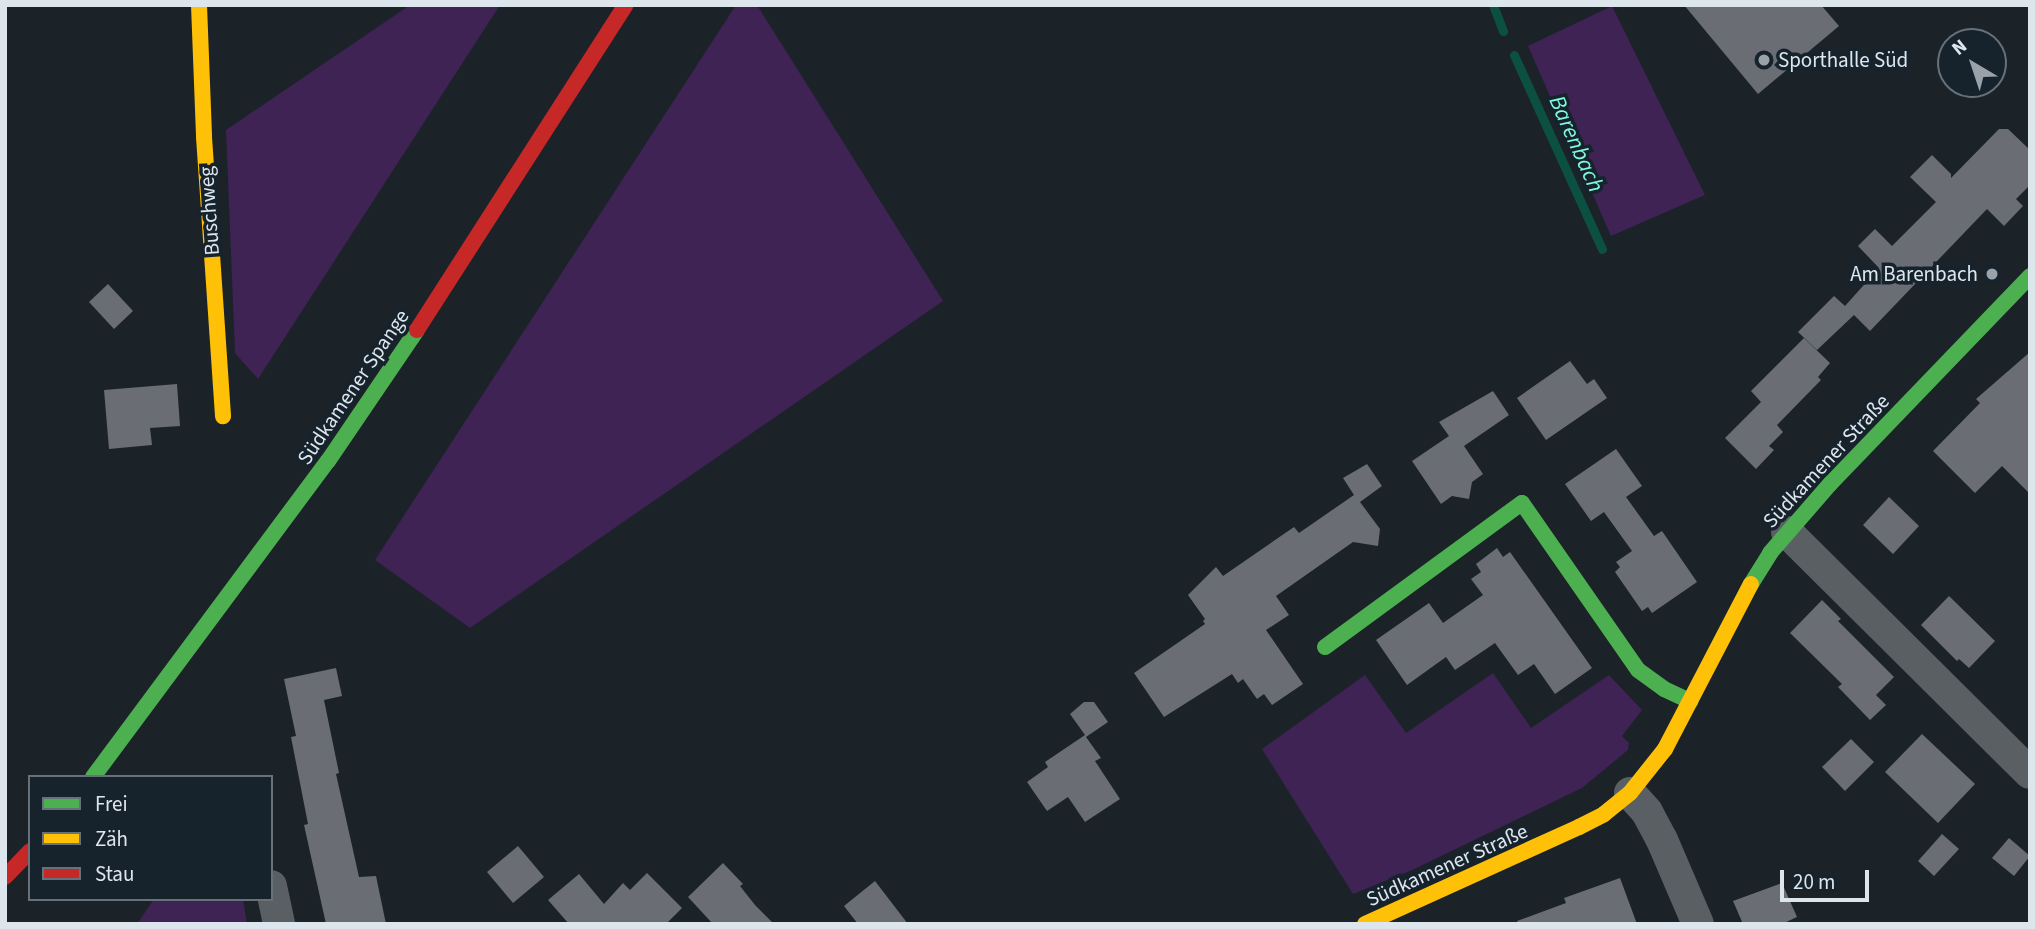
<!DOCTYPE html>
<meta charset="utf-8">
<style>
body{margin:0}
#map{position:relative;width:2035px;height:929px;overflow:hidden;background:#1b2228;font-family:"Source Sans 3",sans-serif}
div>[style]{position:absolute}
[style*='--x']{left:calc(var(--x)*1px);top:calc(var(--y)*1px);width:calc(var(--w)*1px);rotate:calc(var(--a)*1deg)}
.green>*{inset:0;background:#3e2354}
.stream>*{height:9px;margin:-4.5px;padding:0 4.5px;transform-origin:4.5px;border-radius:4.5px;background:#0c5044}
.building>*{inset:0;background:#6a6e74}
.street>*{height:32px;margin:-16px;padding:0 16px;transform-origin:16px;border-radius:16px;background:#5a5f64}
.fast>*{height:16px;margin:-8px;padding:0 8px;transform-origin:8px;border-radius:8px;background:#4caf50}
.slow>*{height:16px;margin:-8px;padding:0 8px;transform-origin:8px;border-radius:8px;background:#ffc107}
.jam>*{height:16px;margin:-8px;padding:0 8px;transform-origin:8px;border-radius:8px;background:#c62828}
.dots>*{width:19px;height:19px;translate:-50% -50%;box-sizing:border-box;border:4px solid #16232d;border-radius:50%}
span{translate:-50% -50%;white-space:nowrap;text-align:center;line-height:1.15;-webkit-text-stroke:7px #16232d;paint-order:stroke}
.poi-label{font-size:21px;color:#dee6ed}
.left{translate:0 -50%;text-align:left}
.right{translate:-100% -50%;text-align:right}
.street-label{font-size:21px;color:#dee6ed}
.water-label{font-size:23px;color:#80fadf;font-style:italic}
.frame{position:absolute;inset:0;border:7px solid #dee6ed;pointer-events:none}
.legend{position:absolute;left:28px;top:775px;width:245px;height:126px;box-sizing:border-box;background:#16232d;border:2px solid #66717a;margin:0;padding:9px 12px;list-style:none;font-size:21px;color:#dee6ed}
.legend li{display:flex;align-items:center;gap:14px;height:35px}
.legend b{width:35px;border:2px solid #66717a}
.north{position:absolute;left:1937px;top:28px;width:70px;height:70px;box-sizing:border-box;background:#16232d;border:2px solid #66717a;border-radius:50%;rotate:321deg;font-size:19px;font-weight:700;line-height:28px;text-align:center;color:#dee6ed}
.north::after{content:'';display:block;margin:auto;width:24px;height:32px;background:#9aa1a8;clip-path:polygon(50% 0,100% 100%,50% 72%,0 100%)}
.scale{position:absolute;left:1780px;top:870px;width:89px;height:32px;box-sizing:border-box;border:4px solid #dee6ed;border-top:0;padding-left:9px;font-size:21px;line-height:24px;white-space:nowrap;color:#dee6ed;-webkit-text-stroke:5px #16232d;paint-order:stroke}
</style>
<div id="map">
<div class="green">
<i style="clip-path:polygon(410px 5px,500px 5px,258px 379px,235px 353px,226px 130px)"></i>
<i style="clip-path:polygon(736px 5px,757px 5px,943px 301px,470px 628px,375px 560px)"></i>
<i style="clip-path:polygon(1612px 6px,1705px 195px,1611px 236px,1528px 46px)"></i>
<i style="clip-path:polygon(1493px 673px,1531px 728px,1609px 675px,1642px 710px,1622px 736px,1629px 743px,1628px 750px,1582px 788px,1410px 871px,1353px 894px,1262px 749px,1365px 675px,1406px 733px)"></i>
<i style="clip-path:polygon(154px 899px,243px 899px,247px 924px,137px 924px)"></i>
</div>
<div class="stream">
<i style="--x:1493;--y:5;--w:28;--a:69"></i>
<i style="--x:1514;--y:55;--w:213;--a:65.6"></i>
</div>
<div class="building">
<i style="clip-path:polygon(1684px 5px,1821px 5px,1839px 26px,1758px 94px)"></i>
<i style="clip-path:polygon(1999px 129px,2008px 129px,2030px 150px,2030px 185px,2016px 199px,2023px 206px,2004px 226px,1987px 209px,1870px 331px,1854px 315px,1817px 350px,1798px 332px,1834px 296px,1845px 306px,1879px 268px,1858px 246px,1875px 229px,1892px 246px,1936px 202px,1910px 177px,1932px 155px,1951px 174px,1951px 178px)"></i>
<i style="clip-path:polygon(108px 284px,133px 311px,114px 329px,89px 302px)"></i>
<i style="clip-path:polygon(1804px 338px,1830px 363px,1818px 377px,1821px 380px,1777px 425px,1783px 432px,1769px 446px,1774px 450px,1756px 469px,1725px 438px,1761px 402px,1751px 391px)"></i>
<i style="clip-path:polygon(2030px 352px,2030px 494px,2002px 466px,1975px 493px,1933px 451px,1980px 403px,1976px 399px)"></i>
<i style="clip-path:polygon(1570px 361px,1587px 384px,1594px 379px,1607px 398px,1546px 440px,1517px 398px)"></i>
<i style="clip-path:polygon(177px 384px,180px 426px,150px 428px,152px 445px,109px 449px,104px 390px)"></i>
<i style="clip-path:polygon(1493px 391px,1509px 415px,1464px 446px,1483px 474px,1472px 482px,1469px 499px,1452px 496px,1441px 504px,1412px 461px,1449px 436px,1439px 422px)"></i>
<i style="clip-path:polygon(1616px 449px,1642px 486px,1626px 497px,1654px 536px,1662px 531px,1697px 582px,1652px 613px,1648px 607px,1642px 611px,1615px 572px,1620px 567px,1616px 562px,1632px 551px,1604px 512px,1591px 521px,1565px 484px)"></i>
<i style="clip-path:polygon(1367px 464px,1382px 486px,1360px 502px,1380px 529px,1378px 546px,1353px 542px,1276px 596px,1289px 615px,1266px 630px,1303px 684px,1272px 705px,1264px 694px,1257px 699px,1243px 679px,1238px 683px,1232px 674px,1164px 717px,1134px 673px,1205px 624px,1203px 621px,1205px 619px,1188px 595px,1216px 567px,1223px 576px,1294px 527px,1299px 533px,1354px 495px,1343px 478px)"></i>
<i style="clip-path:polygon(1889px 497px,1919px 526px,1893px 554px,1863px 525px)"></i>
<i style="clip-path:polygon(1497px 548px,1503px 557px,1510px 552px,1592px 668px,1555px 694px,1534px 664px,1518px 675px,1495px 643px,1455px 670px,1446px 657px,1407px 685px,1376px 640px,1429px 603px,1443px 623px,1483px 595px,1471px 579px,1481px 572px,1476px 564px)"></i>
<i style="clip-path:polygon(1949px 596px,1995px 641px,1969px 668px,1959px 659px,1957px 661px,1921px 625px)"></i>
<i style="clip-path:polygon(1822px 600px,1841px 619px,1838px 621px,1894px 677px,1876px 695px,1886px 705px,1870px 720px,1838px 687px,1842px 684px,1790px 633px)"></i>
<i style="clip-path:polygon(336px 668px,342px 696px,324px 700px,339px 773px,336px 774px,359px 877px,376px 876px,386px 924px,326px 924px,304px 825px,308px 824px,291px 737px,296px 736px,284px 679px)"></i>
<i style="clip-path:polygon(1084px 702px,1094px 702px,1108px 722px,1086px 737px,1101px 758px,1095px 761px,1120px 799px,1085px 822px,1068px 797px,1047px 811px,1027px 782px,1048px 767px,1045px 762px,1085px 735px,1070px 714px)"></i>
<i style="clip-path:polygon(1922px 734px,1975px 784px,1938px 823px,1885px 772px)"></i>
<i style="clip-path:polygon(1851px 739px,1874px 762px,1845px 791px,1822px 767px)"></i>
<i style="clip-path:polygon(1942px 834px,1959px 849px,1934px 876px,1918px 861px)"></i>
<i style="clip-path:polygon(2009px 838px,2030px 856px,2014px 876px,1992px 858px)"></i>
<i style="clip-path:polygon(518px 846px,544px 877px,513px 903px,487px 872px)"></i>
<i style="clip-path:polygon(723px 863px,743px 884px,740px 886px,755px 905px,774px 924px,713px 924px,688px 897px)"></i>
<i style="clip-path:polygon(647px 873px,682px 908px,666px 924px,569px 924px,548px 900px,579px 874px,604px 904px,623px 883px,630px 890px)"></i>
<i style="clip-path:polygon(1620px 878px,1637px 924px,1518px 924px,1517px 921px,1566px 903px,1564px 898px)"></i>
<i style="clip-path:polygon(875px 881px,908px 924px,858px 924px,844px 906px)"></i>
<i style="clip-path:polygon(1782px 883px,1797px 917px,1782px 924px,1743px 924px,1733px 901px)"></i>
</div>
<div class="street">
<i style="--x:1787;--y:532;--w:342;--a:44.8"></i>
<i style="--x:1630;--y:793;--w:25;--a:48"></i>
<i style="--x:1647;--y:812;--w:32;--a:62"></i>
<i style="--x:1662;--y:840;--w:91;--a:66.8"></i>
<i style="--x:271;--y:886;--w:39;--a:78"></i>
</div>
<div class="fast">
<i style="--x:1751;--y:584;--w:36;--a:-58"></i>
<i style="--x:1770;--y:553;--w:91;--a:-49"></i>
<i style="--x:1830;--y:484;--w:289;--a:-46.1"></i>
<i style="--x:1325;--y:647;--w:244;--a:-36.2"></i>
<i style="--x:1522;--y:503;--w:203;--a:55.2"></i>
<i style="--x:1638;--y:670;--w:32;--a:36"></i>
<i style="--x:1664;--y:689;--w:29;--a:25"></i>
<i style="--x:93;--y:777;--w:394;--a:-53.4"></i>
<i style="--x:328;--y:461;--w:158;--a:-55.8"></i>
</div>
<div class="slow">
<i style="--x:199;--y:5;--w:132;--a:87.8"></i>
<i style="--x:204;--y:137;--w:280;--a:86.1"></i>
<i style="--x:1365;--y:924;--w:235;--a:-24.4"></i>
<i style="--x:1579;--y:827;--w:28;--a:-27"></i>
<i style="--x:1604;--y:814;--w:33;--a:-39"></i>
<i style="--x:1630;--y:793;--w:56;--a:-51.5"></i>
<i style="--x:1665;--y:749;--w:186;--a:-62.5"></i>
</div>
<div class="jam">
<i style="--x:417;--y:330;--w:386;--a:-57.3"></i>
<i style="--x:5;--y:877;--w:36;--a:-46"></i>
</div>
<div class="dots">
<i style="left:1764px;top:60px;background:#9aa1a8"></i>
<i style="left:1992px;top:274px;background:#9aa1a8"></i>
</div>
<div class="poi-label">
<span class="left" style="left:1778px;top:60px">Sporthalle Süd</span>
<span class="right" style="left:1978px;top:274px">Am Barenbach</span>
</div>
<div class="street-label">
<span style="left:209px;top:211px;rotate:-94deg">Buschweg</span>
<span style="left:353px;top:387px;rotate:-56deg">Südkamener Spange</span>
<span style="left:1826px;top:461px;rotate:-47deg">Südkamener Straße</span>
<span style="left:1447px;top:865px;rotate:-24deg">Südkamener Straße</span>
</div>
<div class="water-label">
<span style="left:1576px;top:144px;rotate:66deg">Barenbach</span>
</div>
<div class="frame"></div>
<ul class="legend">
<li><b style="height:9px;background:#4caf50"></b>Frei</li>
<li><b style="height:9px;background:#ffc107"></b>Zäh</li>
<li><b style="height:9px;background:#c62828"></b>Stau</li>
</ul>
<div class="north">N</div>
<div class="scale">20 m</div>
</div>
